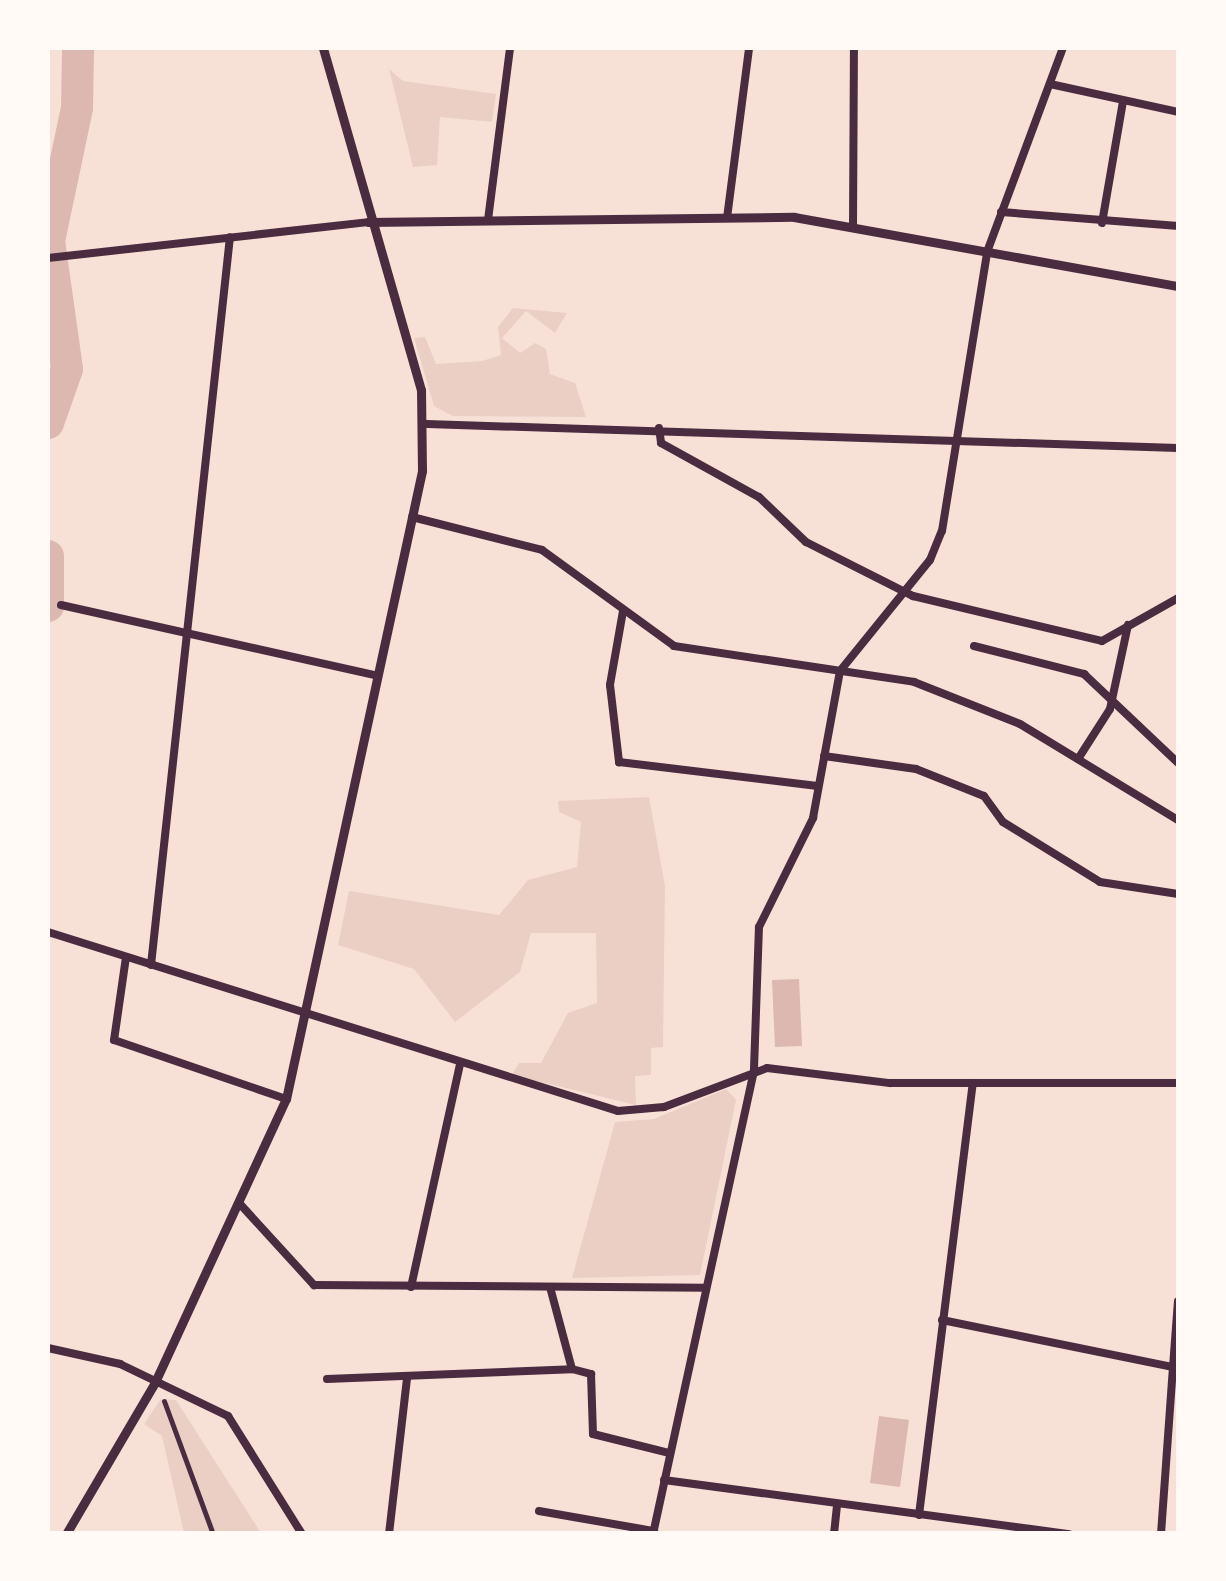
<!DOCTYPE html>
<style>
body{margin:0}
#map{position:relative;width:1226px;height:1581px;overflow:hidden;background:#f7e1d7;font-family:Bitter,serif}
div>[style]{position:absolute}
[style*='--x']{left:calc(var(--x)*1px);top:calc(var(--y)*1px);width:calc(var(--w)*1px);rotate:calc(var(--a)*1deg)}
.green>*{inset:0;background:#ebcfc5}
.water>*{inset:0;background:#dcb8b0}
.river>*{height:32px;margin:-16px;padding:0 16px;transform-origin:16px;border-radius:16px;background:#dcb8b0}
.pedestrian>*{height:5px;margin:-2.5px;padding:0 2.5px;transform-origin:2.5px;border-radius:2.5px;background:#4a2c40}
.minor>*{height:8px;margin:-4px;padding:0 4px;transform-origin:4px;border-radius:4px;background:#4a2c40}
.tertiary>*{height:9px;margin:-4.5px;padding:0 4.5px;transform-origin:4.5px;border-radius:4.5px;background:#4a2c40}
span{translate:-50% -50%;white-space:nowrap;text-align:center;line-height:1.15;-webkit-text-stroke:8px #fffaf5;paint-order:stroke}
.frame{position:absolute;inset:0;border:50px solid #fffaf5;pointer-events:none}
</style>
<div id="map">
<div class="green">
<i style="clip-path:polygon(389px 69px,403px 81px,496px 94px,492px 122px,440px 117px,437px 165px,413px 167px)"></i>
<i style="clip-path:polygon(513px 308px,567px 313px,555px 333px,526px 311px,502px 338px,520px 353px,535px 343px,546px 349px,550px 374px,575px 383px,586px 417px,453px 416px,434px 406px,414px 338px,425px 337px,436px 364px,482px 361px,501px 355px,498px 327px)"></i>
<i style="clip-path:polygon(649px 797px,665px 886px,663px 1047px,651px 1048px,651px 1075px,635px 1076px,636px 1105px,512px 1075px,519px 1063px,541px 1063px,568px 1013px,597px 1003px,596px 933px,531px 933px,520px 972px,455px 1022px,414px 969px,338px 945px,349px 891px,499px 915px,528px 880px,577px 867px,581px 822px,559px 812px,558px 801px)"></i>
<i style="clip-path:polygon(726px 1089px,736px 1100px,700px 1275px,572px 1278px,615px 1122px,654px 1119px)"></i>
<i style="clip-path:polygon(161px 1399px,176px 1400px,261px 1533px,184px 1533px,162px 1436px,144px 1424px)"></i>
</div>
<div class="water">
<i style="clip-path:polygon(799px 979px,802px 1046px,775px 1047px,772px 980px)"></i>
<i style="clip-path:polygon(879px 1416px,909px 1420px,900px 1487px,870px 1483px)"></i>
</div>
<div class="river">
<i style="--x:48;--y:423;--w:57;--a:-70.6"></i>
<i style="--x:67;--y:369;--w:129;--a:-98"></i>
<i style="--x:49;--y:241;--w:136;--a:-78.1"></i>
<i style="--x:77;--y:108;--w:60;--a:-89"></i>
<i style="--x:48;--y:556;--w:50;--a:90"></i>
</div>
<div class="pedestrian">
<i style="--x:164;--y:1401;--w:142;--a:69.8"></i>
</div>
<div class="minor">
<i style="--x:1050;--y:84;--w:131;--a:12.3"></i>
<i style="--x:1001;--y:212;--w:178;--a:4.5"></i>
<i style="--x:727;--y:218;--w:171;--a:-82.6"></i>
<i style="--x:488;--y:220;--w:173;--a:-82.7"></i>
<i style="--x:1102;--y:223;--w:123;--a:-80.2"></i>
<i style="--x:853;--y:227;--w:179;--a:-89.7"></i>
<i style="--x:48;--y:258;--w:322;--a:-6.4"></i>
<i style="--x:427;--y:424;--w:751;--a:1.83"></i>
<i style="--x:659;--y:428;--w:15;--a:82"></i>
<i style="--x:661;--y:443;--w:112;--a:28.9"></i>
<i style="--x:759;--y:497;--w:65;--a:43.8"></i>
<i style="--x:806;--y:542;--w:120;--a:26.8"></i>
<i style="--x:913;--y:596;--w:194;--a:13.4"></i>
<i style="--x:1102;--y:641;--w:87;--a:-29.5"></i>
<i style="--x:412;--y:517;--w:134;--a:14.2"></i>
<i style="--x:542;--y:550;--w:163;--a:36"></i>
<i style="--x:674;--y:646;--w:243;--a:8.5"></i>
<i style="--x:914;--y:682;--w:114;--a:21.6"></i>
<i style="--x:1020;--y:724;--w:185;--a:31.3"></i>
<i style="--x:61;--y:605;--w:325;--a:12.6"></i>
<i style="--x:623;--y:611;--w:75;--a:100"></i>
<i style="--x:610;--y:685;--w:78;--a:83.3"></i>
<i style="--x:619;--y:762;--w:200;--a:6.9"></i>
<i style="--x:974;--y:646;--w:114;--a:14.3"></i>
<i style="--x:1084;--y:674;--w:129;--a:43.4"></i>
<i style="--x:824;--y:756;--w:93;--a:8"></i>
<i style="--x:916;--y:769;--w:73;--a:21.7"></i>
<i style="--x:984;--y:796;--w:32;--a:54"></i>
<i style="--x:1003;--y:822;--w:114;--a:31.7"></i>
<i style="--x:1100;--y:882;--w:79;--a:8.7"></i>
<i style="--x:1078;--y:759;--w:59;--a:-57.4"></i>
<i style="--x:1110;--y:709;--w:86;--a:-77.9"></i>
<i style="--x:48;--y:932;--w:597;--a:17.43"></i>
<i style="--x:618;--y:1111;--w:46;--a:-5"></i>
<i style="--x:664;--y:1107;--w:110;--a:-20.7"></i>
<i style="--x:767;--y:1068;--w:124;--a:7"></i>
<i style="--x:890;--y:1083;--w:288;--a:0"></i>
<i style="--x:126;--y:957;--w:84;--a:98.2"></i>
<i style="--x:114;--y:1040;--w:182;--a:18.9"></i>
<i style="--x:151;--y:965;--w:732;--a:-83.81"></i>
<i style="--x:240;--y:1204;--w:110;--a:47.6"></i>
<i style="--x:314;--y:1285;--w:391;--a:0.4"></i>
<i style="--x:411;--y:1287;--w:228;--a:-77.6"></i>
<i style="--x:550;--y:1287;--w:85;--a:75"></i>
<i style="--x:942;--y:1320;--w:236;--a:11.5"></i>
<i style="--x:1173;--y:1367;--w:66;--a:-85.7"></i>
<i style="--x:48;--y:1348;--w:74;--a:12.5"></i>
<i style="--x:120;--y:1364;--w:120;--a:25.7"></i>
<i style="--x:228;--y:1416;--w:139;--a:57.9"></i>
<i style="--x:327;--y:1379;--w:245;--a:-2.3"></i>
<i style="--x:572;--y:1369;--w:20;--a:15"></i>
<i style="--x:591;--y:1374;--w:60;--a:88.1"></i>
<i style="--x:593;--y:1434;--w:78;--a:14"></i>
<i style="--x:664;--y:1480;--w:409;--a:7.6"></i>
<i style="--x:539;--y:1511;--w:117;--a:9.9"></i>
<i style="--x:919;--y:1515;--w:435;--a:-82.9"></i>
<i style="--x:389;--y:1534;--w:156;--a:-83.4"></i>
<i style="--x:653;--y:1534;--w:476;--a:-77.7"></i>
<i style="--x:754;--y:1069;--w:142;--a:-88"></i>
<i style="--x:759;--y:927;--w:122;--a:-63.6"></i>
<i style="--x:813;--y:818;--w:149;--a:-79.6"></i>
<i style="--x:840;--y:671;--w:143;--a:-51"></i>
<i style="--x:930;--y:560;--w:31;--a:-68"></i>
<i style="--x:942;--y:531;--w:283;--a:-80.8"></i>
<i style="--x:987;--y:252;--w:218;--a:-69.6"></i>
<i style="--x:834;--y:1534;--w:27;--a:-84"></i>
<i style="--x:1161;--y:1534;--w:167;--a:-85.9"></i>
</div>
<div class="tertiary">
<i style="--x:368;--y:222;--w:426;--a:-0.7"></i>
<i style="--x:794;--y:217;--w:390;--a:10.2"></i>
<i style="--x:66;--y:1534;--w:176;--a:-59.6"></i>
<i style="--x:155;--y:1382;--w:312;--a:-65.2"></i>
<i style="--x:286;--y:1099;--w:643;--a:-77.78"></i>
<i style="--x:422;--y:471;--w:81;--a:-90.7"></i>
<i style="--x:421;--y:390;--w:356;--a:-106"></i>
</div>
<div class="frame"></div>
</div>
